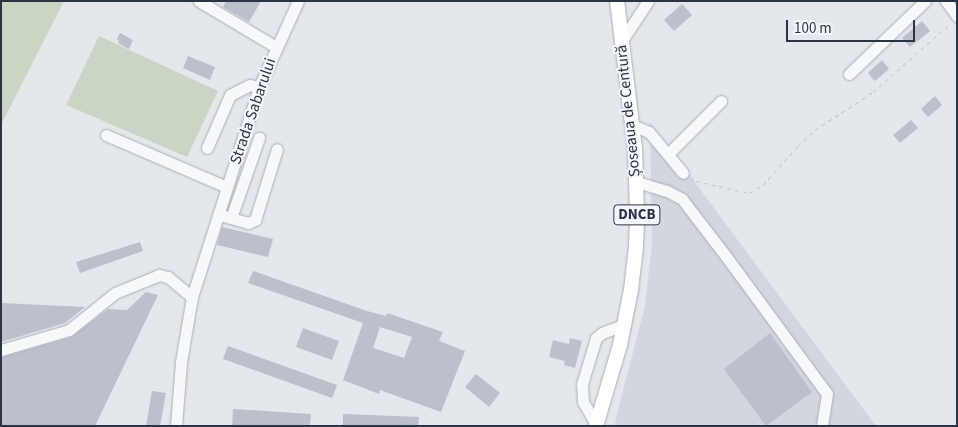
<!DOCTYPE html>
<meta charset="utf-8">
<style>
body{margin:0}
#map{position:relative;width:958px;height:427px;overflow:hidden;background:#e4e7ec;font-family:"Source Sans 3",sans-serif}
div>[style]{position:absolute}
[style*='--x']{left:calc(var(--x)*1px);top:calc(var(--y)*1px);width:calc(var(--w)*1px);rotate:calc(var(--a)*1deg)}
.built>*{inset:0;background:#d2d6de}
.green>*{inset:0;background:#c9d6c5}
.building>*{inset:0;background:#bbc0ca}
.path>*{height:1px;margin-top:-0.5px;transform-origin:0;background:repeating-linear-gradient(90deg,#c2c5cb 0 4px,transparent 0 8px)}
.roads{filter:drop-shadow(0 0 1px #a9aeb7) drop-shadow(0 0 1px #a9aeb7)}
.minor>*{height:11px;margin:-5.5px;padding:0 5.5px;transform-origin:5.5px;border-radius:5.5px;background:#f7f8fa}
.major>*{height:14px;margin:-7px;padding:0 7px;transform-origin:7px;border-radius:7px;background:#fff}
span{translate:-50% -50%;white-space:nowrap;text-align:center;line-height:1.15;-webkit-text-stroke:4px #f4f6f9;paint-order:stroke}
.shield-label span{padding:1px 4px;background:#f4f6f9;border:1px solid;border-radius:4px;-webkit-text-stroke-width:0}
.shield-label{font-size:15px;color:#2b3445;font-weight:700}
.street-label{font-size:16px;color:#2b3445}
.frame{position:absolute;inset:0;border:2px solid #2b3445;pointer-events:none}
.scale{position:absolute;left:786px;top:20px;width:129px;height:22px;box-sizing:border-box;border:2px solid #2b3445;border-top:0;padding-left:6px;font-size:15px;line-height:18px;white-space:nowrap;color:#2b3445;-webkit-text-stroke:4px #f4f6f9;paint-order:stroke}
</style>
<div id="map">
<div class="built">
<i style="clip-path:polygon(650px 122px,876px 426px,614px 426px,645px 306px,652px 244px)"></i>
</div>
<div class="green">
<i style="clip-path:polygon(1px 1px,64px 1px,1px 125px)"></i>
<i style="clip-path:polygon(99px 36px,218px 91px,187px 157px,66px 105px)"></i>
</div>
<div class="building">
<i style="clip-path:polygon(226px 1px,261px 1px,249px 22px,223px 7px)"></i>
<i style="clip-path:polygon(682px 4px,692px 15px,674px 31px,664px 20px)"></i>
<i style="clip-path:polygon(922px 21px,930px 31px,910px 47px,902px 38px)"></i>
<i style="clip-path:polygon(120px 33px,133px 40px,129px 49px,118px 43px,119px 41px,117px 39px)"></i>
<i style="clip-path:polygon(188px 56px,215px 67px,210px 80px,183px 68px)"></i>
<i style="clip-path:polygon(882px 60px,889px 69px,875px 81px,868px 73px)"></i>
<i style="clip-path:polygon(935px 96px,942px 105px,928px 117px,921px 109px)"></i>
<i style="clip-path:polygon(911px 120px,918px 128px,900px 143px,893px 135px)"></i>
<i style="clip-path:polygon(222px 227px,273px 239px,268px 257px,217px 245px)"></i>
<i style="clip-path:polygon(140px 242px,143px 251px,80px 273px,76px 262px)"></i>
<i style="clip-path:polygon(evenodd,253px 271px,367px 311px,386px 316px,387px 313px,443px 332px,439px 341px,465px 351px,441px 412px,380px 390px,379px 394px,343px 380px,363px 323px,248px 283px,253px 271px,380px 327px,412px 337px,404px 358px,373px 348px,380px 327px)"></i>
<i style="clip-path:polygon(146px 292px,158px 295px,95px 426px,1px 426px,1px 357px,71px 337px,108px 309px,127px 310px)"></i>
<i style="clip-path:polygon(1px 303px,85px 307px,65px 323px,1px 342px)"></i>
<i style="clip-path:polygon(303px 328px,339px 341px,332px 360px,296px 347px)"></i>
<i style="clip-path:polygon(770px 333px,812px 392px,766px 426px,724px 369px)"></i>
<i style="clip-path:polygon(570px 338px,582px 341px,575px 368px,564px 365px,565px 361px,549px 357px,553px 340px,569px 344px)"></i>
<i style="clip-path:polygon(228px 346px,337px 385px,332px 398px,223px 359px)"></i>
<i style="clip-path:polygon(476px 374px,500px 393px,489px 407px,465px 387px)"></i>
<i style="clip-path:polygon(152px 391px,166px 393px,160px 426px,146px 426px)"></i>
<i style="clip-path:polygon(233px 409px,311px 414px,310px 426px,232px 426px)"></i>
<i style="clip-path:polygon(343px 414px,419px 417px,418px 426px,343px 426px)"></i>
</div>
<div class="path">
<i style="--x:691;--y:178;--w:6;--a:31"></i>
<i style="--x:696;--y:181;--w:55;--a:12.5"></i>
<i style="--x:750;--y:193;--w:15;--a:-32"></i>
<i style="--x:763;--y:185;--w:52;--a:-48.1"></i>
<i style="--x:798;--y:146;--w:23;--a:-43"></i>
<i style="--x:815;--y:130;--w:69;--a:-33.2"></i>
<i style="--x:873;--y:92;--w:104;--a:-41.5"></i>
</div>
<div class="roads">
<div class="minor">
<i style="--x:199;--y:1;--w:90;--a:30.9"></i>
<i style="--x:946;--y:1;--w:19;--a:54"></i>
<i style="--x:621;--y:42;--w:49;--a:-56.6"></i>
<i style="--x:849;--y:74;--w:105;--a:-43.8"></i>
<i style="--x:633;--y:125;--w:17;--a:24"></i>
<i style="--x:649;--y:132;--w:53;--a:50.3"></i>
<i style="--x:106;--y:135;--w:132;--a:23.3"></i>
<i style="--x:207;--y:148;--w:58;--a:-66.5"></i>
<i style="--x:230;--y:95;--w:22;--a:-27"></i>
<i style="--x:250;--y:85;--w:9;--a:13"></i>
<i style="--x:668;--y:154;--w:75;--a:-45"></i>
<i style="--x:637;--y:182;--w:31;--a:17"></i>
<i style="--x:667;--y:191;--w:17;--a:28"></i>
<i style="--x:682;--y:199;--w:71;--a:52.5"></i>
<i style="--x:725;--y:255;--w:172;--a:53.7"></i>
<i style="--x:827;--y:394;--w:32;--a:99"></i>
<i style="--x:224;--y:216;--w:7;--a:16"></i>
<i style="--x:231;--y:218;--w:85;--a:-70.7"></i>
<i style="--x:231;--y:218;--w:18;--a:16"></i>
<i style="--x:248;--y:223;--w:8;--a:-23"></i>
<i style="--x:255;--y:220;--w:74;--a:-72.8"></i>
<i style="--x:1;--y:350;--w:71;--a:-16.4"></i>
<i style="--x:69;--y:330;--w:59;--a:-38.8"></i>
<i style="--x:115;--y:293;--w:48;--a:-22.2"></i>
<i style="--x:159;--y:275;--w:9;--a:13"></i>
<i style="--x:168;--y:277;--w:31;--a:40"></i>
<i style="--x:176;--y:426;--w:64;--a:-85.5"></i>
<i style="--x:181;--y:362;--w:66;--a:-80.4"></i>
<i style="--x:192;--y:297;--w:220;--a:-72.3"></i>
<i style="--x:259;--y:87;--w:94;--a:-65.6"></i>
<i style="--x:597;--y:426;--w:28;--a:-120"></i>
<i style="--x:583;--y:402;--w:18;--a:-93"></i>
<i style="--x:582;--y:384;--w:48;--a:-73.1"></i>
<i style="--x:596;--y:338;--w:8;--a:-40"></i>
<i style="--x:602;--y:333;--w:25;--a:-21"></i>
</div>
<div class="major">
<i style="--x:596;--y:426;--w:84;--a:-73.5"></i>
<i style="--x:620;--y:345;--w:56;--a:-78.7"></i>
<i style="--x:631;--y:290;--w:43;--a:-83.4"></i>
<i style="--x:636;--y:247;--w:34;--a:-88"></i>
<i style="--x:637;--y:213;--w:64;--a:-91.8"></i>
<i style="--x:635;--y:149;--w:149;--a:-96.9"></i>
</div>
</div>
<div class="shield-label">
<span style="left:637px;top:215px">DNCB</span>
</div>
<div class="street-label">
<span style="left:253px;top:111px;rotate:-71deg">Strada Sabarului</span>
<span style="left:628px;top:111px;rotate:-96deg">Șoseaua de Centură</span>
</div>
<div class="frame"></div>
<div class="scale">100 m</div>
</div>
